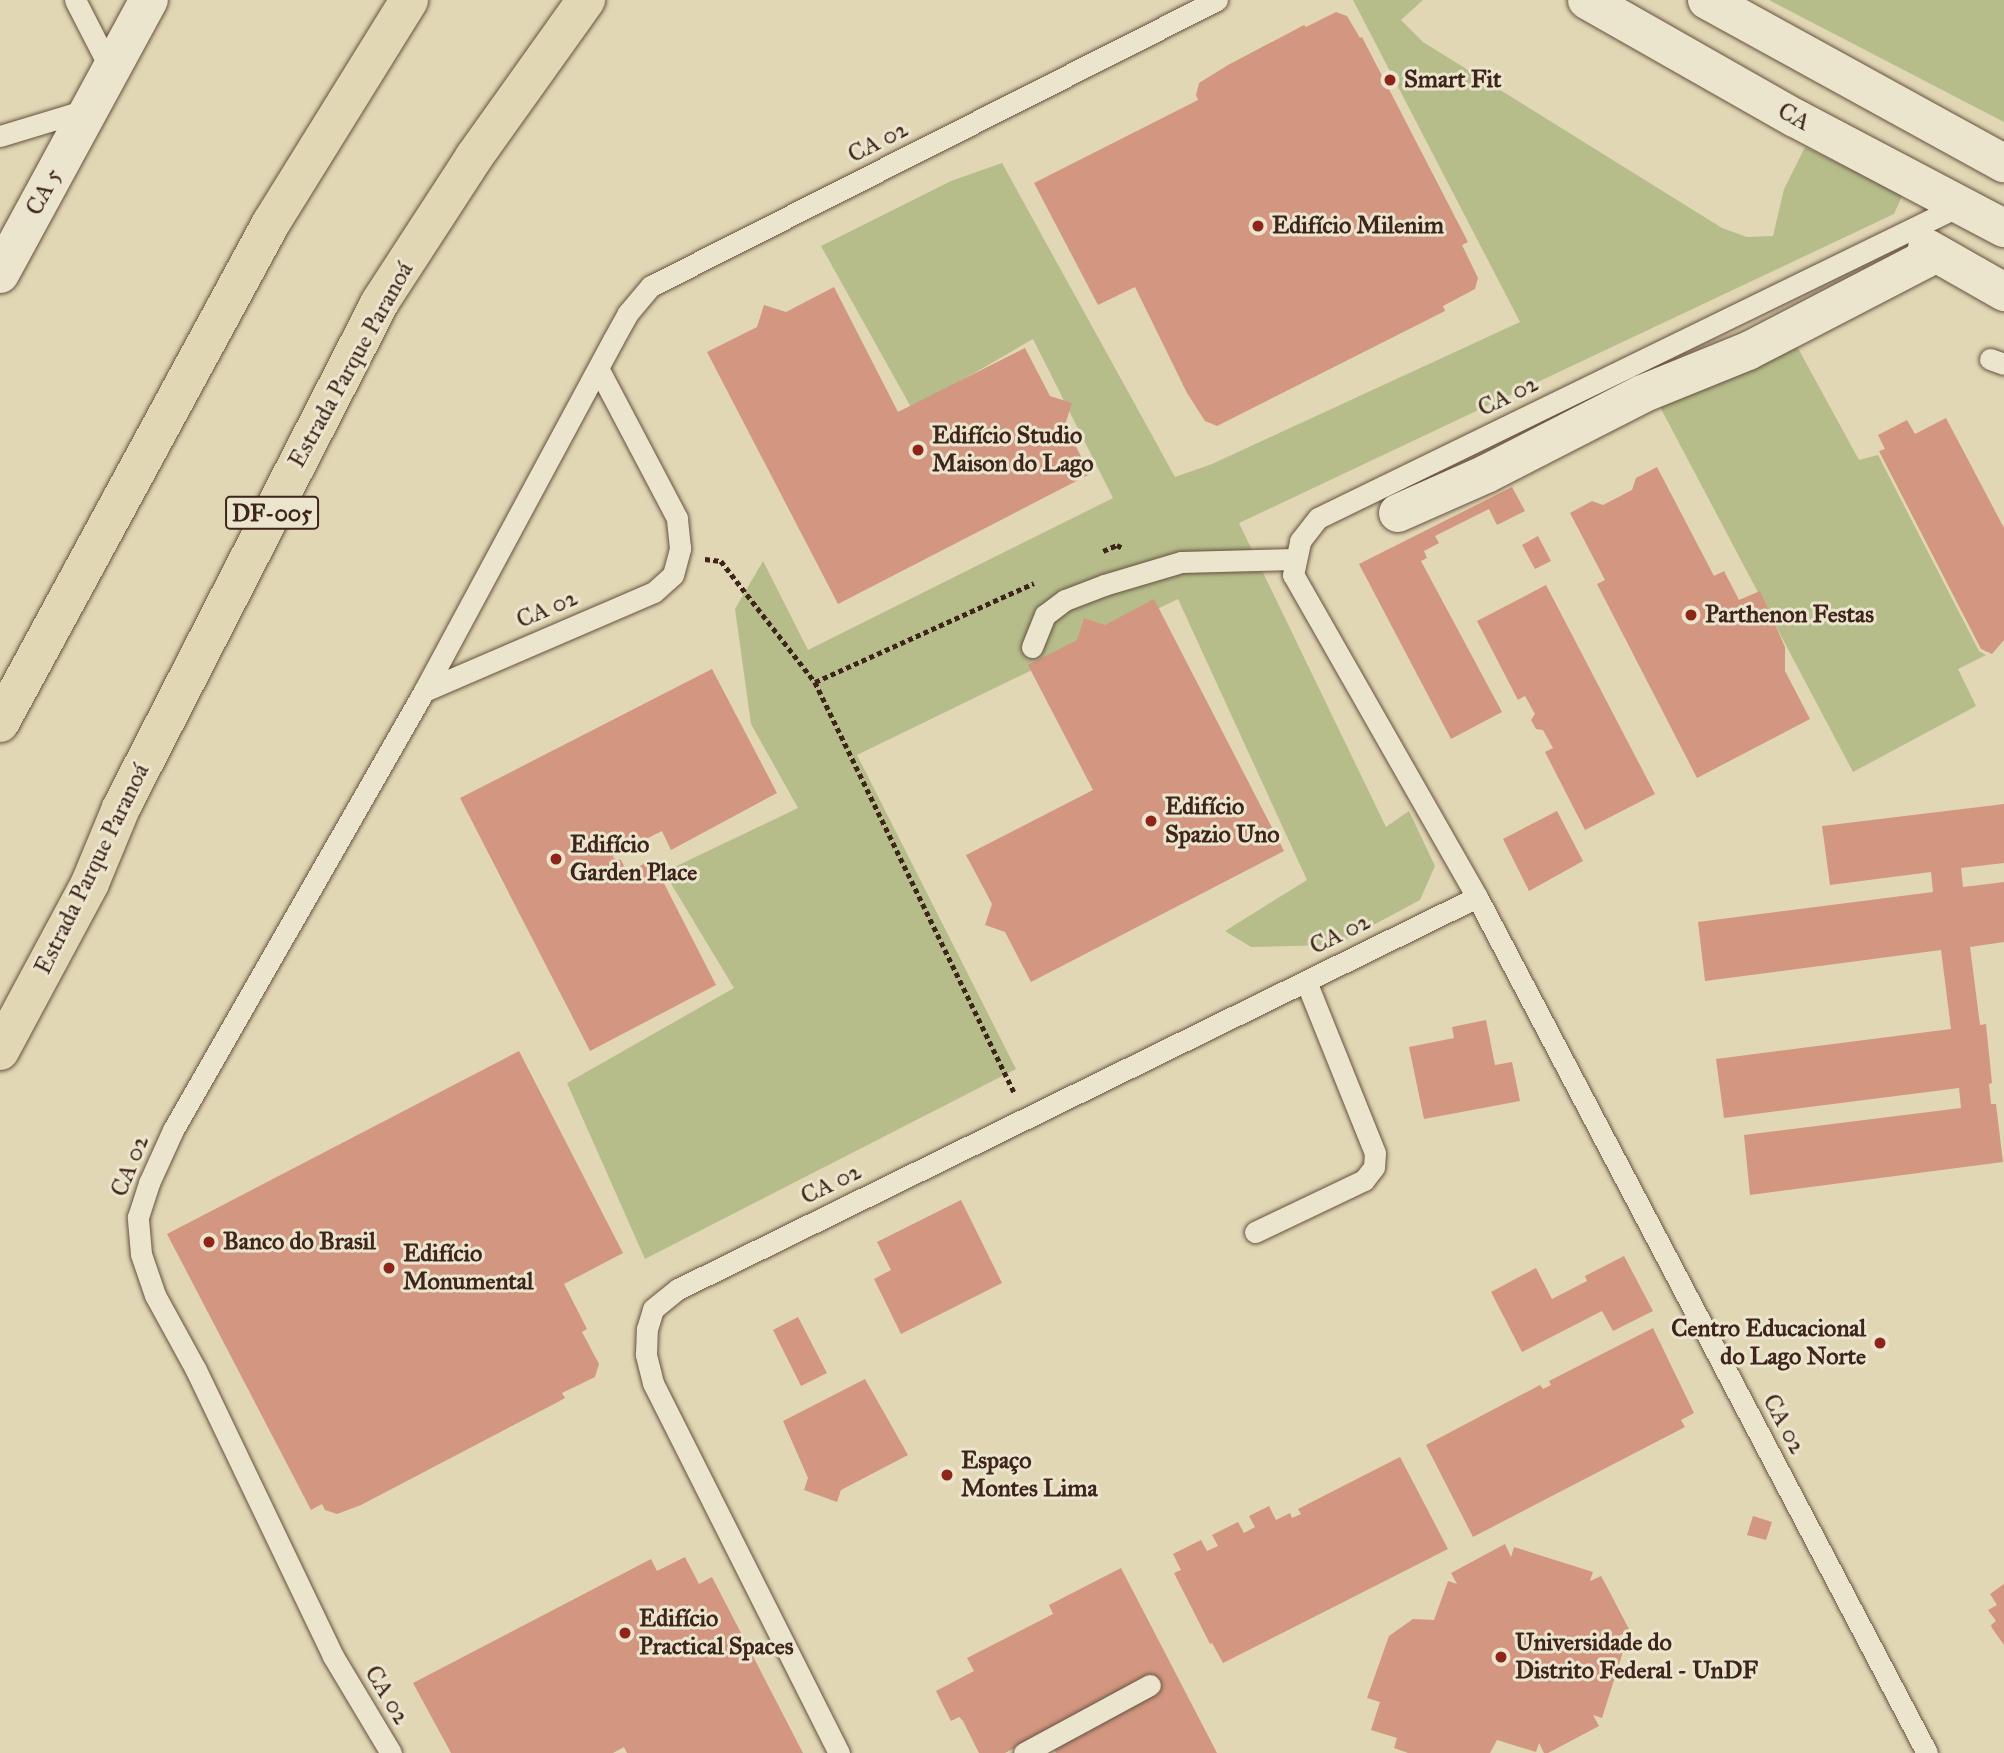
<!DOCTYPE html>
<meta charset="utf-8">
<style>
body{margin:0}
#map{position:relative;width:2004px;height:1753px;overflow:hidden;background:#e1d7b4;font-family:"IM FELL Great Primer",serif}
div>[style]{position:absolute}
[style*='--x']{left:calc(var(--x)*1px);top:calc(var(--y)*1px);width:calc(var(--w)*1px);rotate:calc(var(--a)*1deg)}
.green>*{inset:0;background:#b6bd8b}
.building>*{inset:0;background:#d39781}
.path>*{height:4.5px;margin-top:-2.25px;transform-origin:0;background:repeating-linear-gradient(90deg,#3e241a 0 5px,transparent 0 8.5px)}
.roads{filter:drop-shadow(0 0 2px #675140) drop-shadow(0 0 2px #675140)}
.lane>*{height:21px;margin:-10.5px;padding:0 10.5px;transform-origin:10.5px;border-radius:10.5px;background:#ece5ce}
.street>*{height:38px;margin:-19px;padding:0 19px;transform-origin:19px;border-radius:19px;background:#ece5ce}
.secondary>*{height:38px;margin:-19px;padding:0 19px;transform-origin:19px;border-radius:19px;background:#ece5ce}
.primary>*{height:38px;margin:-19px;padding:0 19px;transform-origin:19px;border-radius:19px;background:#e1d7b4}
.dots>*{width:19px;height:19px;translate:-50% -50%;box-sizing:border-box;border:4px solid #ece5ce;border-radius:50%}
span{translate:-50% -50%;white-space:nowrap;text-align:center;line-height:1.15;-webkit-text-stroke:6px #ece5ce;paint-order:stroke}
.shield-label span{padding:2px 5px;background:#ece5ce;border:2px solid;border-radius:5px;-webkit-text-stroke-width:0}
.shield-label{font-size:23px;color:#3e241a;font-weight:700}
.poi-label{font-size:24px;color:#3e241a;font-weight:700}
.left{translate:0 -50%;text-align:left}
.right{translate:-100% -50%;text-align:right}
.street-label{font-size:24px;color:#3e241a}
</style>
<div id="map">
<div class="green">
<i style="clip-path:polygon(1353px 0,1423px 0,1401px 20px,1423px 42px,1722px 228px,1747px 237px,1773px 236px,1784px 189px,1805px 147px,1903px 194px,1894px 214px,1239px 523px,1386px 827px,1409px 811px,1435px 866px,1420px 900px,1336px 945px,1251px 947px,1225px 931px,1307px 880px,1178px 599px,857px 755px,1016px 1069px,645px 1259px,567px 1083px,734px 988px,664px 872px,798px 808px,751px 724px,735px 609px,763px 561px,808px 650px,1113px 498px,1033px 339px,912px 409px,821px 246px,951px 181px,1002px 163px,1175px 477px,1212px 464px,1520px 322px)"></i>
<i style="clip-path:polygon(1769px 0,2004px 0,2004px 122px)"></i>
<i style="clip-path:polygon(1793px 339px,1859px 460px,1878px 455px,1979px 651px,1986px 655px,1958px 669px,1976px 706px,1853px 772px,1660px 407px)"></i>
</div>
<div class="building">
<i style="clip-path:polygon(1336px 12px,1347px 16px,1360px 38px,1362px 37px,1468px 242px,1462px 245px,1478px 278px,1475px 289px,1443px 306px,1445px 311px,1217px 426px,1205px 421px,1187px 393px,1135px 287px,1098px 305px,1034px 183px,1198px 100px,1196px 95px,1199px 83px,1228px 65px,1304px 25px,1306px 27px)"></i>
<i style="clip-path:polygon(834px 287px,898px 412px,1025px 348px,1050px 396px,1072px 403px,1065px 425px,1090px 474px,838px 604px,707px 352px,757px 327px,764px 305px,786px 312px)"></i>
<i style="clip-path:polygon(1946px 418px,2004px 528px,2004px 640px,1992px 654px,1981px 649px,1879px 451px,1885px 449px,1878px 435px,1907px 420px,1915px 434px)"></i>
<i style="clip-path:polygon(1657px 467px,1714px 576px,1724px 571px,1739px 600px,1760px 591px,1785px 647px,1785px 671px,1810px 719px,1697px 778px,1597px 584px,1605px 580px,1570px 513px,1592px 501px,1603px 505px,1632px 490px,1636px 478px)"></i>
<i style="clip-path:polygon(1512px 487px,1525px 511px,1497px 525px,1489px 509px,1435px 536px,1439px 543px,1424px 551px,1427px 558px,1421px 561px,1502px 712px,1451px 739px,1359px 564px)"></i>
<i style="clip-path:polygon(1538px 536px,1551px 561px,1535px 569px,1522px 545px)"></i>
<i style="clip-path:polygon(1546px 585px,1655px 794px,1585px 830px,1545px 752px,1553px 748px,1543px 730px,1536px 729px,1531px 720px,1535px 714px,1525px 696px,1518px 700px,1477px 621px)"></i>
<i style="clip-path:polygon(1154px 599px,1284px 851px,1031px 982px,1005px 932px,985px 925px,992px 904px,966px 855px,1093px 790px,1028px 665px,1077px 640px,1084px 618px,1105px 625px)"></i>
<i style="clip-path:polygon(712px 669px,777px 793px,671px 850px,662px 831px,642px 841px,639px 836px,628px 841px,619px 839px,613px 858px,621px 860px,627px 872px,652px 860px,716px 985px,590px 1051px,460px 798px)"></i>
<i style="clip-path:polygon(2004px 804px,2004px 863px,1961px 868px,1963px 887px,2004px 882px,2004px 942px,1970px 947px,1980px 1025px,1986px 1024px,1992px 1083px,1989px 1084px,1991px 1104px,1996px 1104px,2003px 1162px,1750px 1195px,1744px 1135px,1961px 1108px,1959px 1088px,1724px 1118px,1716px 1059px,1951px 1029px,1941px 950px,1705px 981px,1698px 922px,1933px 892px,1931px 872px,1830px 885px,1822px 826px)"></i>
<i style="clip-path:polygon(1557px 811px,1583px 861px,1529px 891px,1503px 839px)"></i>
<i style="clip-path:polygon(1486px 1020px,1495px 1065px,1512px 1062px,1520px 1101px,1424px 1119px,1409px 1047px,1454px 1038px,1452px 1027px)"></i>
<i style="clip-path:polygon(519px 1051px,623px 1253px,564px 1284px,587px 1329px,582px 1332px,599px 1364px,595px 1377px,562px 1393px,565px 1398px,556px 1403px,361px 1505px,337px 1514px,325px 1510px,322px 1504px,311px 1510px,167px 1234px)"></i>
<i style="clip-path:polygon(961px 1200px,1002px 1283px,901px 1334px,874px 1279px,891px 1270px,877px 1242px)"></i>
<i style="clip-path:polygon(1624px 1256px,1653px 1311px,1613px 1331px,1602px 1311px,1522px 1352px,1491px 1292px,1536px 1268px,1552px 1299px,1587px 1281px,1585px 1276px)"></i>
<i style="clip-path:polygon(798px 1317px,827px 1373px,801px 1386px,773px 1330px)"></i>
<i style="clip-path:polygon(1653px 1328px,1694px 1413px,1681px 1420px,1685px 1427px,1473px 1537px,1426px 1445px,1540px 1385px,1543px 1389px,1551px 1385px,1549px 1381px)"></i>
<i style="clip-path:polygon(865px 1379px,908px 1455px,841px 1490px,837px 1502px,804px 1490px,808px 1478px,783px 1421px)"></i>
<i style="clip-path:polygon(1400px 1457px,1448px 1549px,1223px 1663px,1212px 1643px,1210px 1644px,1174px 1573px,1181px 1570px,1173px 1554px,1201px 1540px,1207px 1551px,1218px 1546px,1212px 1535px,1238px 1522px,1244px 1533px,1255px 1527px,1249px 1516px,1269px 1506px,1276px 1520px,1290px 1513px,1292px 1518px,1301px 1514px,1298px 1509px)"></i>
<i style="clip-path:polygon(1753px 1516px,1772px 1522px,1766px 1540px,1747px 1535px)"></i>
<i style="clip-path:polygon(1505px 1544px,1511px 1557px,1514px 1547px,1593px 1572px,1590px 1581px,1601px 1576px,1607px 1587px,1630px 1631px,1618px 1636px,1627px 1639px,1602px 1718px,1593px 1715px,1599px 1726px,1548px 1753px,1544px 1753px,1539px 1743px,1536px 1752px,1497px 1740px,1490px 1753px,1408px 1753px,1394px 1748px,1397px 1738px,1371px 1730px,1380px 1702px,1367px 1698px,1389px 1636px,1413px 1619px,1434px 1620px,1448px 1581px,1457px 1584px,1451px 1573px)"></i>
<i style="clip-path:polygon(685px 1557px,699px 1584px,712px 1577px,803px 1753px,627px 1753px,624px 1747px,613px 1753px,451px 1753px,413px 1683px,651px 1559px,657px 1571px)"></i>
<i style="clip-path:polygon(1121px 1568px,1217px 1753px,1056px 1753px,1046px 1732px,1005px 1753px,979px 1753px,963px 1721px,959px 1717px,951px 1721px,936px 1691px,974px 1671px,967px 1658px,1053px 1614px,1049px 1605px)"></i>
<i style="clip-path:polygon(2004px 1584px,2004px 1645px,1992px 1628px,1991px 1625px,1996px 1621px,1988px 1610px,1997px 1605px,1990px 1594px)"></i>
</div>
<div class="path">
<i style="--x:1103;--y:551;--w:15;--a:-23"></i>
<i style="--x:1117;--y:545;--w:7;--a:27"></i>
<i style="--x:705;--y:559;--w:16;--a:7"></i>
<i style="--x:721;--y:561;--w:153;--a:52.2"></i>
<i style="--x:815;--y:682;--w:456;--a:64.1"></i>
<i style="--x:815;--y:682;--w:240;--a:-24.3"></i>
</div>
<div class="roads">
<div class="lane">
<i style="--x:75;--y:0;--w:79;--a:62.8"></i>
<i style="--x:0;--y:136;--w:93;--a:-16.9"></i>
<i style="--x:1990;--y:359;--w:15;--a:20"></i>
<i style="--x:1032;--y:647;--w:35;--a:-68"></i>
<i style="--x:1045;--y:615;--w:25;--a:-37"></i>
<i style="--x:1065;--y:600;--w:42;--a:-21"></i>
<i style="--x:1104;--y:585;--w:80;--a:-16.6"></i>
<i style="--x:1181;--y:562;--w:113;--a:-1.5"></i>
<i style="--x:424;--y:691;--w:250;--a:-23.3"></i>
<i style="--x:654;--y:592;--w:25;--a:-42"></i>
<i style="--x:673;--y:575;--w:28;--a:-75"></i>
<i style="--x:680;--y:548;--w:30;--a:-96"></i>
<i style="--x:677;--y:518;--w:167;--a:-117.8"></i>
<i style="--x:1255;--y:1232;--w:121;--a:-25.5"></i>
<i style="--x:1364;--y:1180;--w:16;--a:-52"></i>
<i style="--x:1374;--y:1167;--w:14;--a:-86"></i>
<i style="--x:1375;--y:1153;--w:185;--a:-111.9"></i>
<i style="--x:391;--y:1753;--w:113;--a:-120.9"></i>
<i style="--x:333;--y:1656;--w:317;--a:-115.6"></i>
<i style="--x:196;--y:1370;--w:85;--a:-118.7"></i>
<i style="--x:155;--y:1295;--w:43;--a:-108.9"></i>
<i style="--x:141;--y:1254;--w:37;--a:-95"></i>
<i style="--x:138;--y:1217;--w:36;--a:-72"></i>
<i style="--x:149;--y:1183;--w:58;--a:-65.6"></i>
<i style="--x:173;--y:1130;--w:506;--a:-60.24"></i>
<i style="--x:424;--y:691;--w:399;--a:-61.7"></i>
<i style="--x:613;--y:340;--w:31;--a:-61"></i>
<i style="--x:628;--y:313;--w:35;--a:-50"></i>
<i style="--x:651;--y:286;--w:634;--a:-26.81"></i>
<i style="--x:839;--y:1753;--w:414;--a:-116.7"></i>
<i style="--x:653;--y:1383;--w:30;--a:-104"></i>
<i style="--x:646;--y:1354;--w:25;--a:-88"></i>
<i style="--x:647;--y:1329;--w:21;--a:-73"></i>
<i style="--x:653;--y:1309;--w:32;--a:-39"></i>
<i style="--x:678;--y:1289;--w:890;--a:-26.13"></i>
<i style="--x:1024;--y:1753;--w:143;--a:-28.4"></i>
<i style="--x:1927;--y:1753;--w:967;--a:-117.73"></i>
<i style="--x:1477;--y:897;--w:371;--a:-119.7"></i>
<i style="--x:1293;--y:575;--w:35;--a:-78"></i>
<i style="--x:1300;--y:541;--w:29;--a:-52"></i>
<i style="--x:1318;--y:518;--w:715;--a:-25.96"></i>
</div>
<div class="street">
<i style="--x:1927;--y:248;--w:89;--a:29.7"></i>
<i style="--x:1398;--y:513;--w:96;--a:-23.9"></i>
<i style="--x:1486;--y:474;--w:175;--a:-27.1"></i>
<i style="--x:1642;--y:394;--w:114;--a:-22.1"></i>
<i style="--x:1748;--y:351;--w:211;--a:-27.4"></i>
</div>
<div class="secondary">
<i style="--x:1587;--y:0;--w:239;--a:29.6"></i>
<i style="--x:1795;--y:118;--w:236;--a:27.8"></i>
<i style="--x:1707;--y:0;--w:339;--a:28.8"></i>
<i style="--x:0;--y:274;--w:312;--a:-61.5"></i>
</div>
<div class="primary">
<i style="--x:0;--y:723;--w:569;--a:-61.54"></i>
<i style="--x:271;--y:223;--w:262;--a:-58.2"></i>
<i style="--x:0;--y:1051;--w:191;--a:-61.8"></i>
<i style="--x:90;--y:883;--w:81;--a:-67.5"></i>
<i style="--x:121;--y:808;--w:568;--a:-62.89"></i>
<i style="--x:380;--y:302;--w:173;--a:-57"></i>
<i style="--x:474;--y:157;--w:193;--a:-54.5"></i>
</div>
</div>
<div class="dots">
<i style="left:1390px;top:80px;background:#8f2418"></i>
<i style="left:1258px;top:226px;background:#8f2418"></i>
<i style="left:918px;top:450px;background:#8f2418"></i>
<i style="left:1691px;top:615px;background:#8f2418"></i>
<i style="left:1151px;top:821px;background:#8f2418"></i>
<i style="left:556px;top:859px;background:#8f2418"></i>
<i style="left:209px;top:1242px;background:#8f2418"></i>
<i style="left:389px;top:1268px;background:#8f2418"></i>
<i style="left:1880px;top:1343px;background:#8f2418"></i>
<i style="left:947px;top:1475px;background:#8f2418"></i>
<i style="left:625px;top:1633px;background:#8f2418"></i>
<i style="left:1501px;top:1657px;background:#8f2418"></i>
</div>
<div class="shield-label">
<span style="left:272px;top:513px">DF-005</span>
</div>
<div class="poi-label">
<span class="left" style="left:1404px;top:80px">Smart Fit</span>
<span class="left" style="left:1272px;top:226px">Edifício Milenim</span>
<span class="left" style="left:932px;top:450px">Edifício Studio<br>Maison do Lago</span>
<span class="left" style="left:1705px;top:615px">Parthenon Festas</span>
<span class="left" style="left:1165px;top:821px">Edifício<br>Spazio Uno</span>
<span class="left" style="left:570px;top:859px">Edifício<br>Garden Place</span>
<span class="left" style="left:223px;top:1242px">Banco do Brasil</span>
<span class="left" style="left:403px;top:1268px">Edifício<br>Monumental</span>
<span class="right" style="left:1866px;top:1343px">Centro Educacional<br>do Lago Norte</span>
<span class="left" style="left:961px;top:1475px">Espaço<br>Montes Lima</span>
<span class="left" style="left:639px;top:1633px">Edifício<br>Practical Spaces</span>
<span class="left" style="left:1515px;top:1657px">Universidade do<br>Distrito Federal - UnDF</span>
</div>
<div class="street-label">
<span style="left:1794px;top:117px;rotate:29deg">CA</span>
<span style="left:878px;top:142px;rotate:-27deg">CA 02</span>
<span style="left:44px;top:192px;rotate:-62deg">CA 5</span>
<span style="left:351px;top:365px;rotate:-61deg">Estrada Parque Paranoá</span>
<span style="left:1508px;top:396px;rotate:-26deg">CA 02</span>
<span style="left:547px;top:609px;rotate:-23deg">CA 02</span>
<span style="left:92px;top:869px;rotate:-64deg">Estrada Parque Paranoá</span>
<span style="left:1340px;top:934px;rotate:-26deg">CA 02</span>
<span style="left:130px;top:1166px;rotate:-68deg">CA 02</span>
<span style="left:831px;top:1184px;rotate:-26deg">CA 02</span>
<span style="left:1784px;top:1424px;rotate:62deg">CA 02</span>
<span style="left:387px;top:1695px;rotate:59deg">CA 02</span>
</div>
</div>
